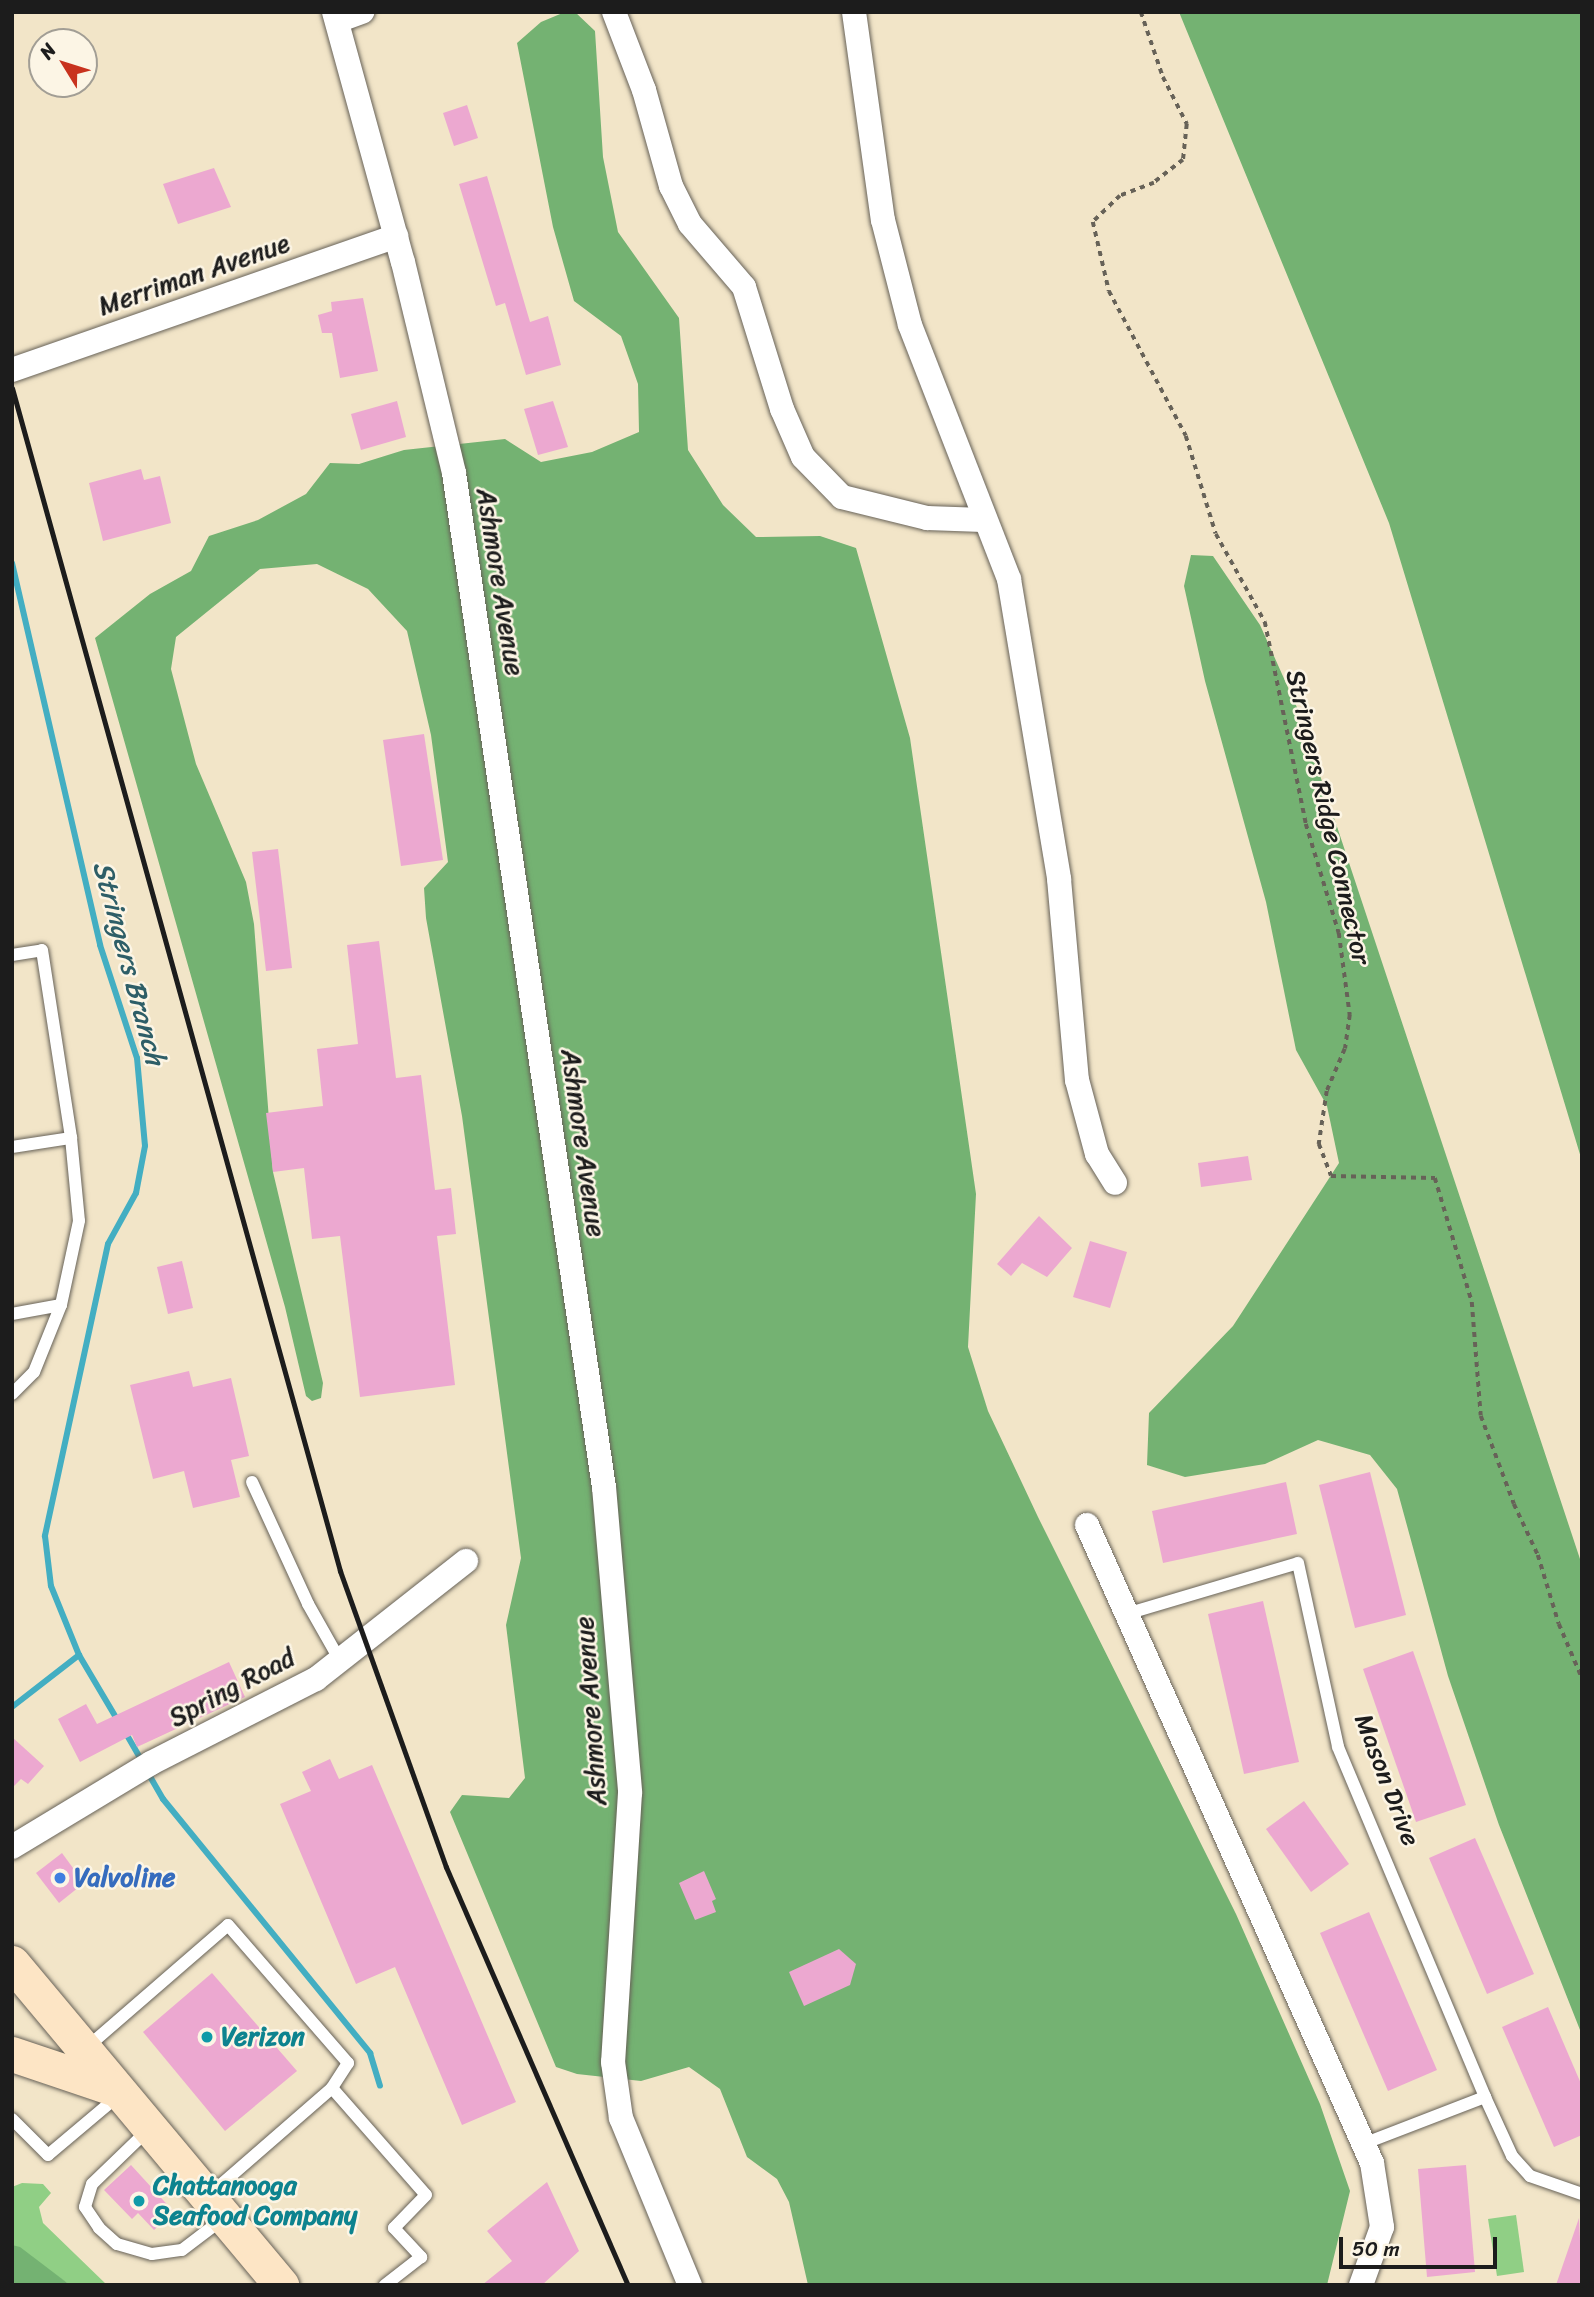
<!DOCTYPE html>
<style>
body{margin:0}
#map{position:relative;width:1594px;height:2297px;overflow:hidden;background:#f2e5c8;font-family:Sriracha,sans-serif}
div>[style]{position:absolute}
[style*='--x']{left:calc(var(--x)*1px);top:calc(var(--y)*1px);width:calc(var(--w)*1px);rotate:calc(var(--a)*1deg)}
.green>*{inset:0;background:#90cf85}
.forest>*{inset:0;background:#74b272}
.stream>*{height:6px;margin:-3px;padding:0 3px;transform-origin:3px;border-radius:3px;background:#43aec2}
.building>*{inset:0;background:#eca8d0}
.path>*{height:3.5px;margin-top:-1.75px;transform-origin:0;background:repeating-linear-gradient(90deg,#676258 0 5px,transparent 0 10px)}
.roads{filter:drop-shadow(0 0 2px #676258) drop-shadow(0 0 2px #676258)}
.lane>*{height:12px;margin:-6px;padding:0 6px;transform-origin:6px;border-radius:6px;background:#fff}
.street>*{height:24px;margin:-12px;padding:0 12px;transform-origin:12px;border-radius:12px;background:#fff}
.secondary>*{height:35px;margin:-17.5px;padding:0 17.5px;transform-origin:17.5px;border-radius:17.5px;background:#fde5c5}
.rail>*{height:5px;margin:-2.5px;padding:0 2.5px;transform-origin:2.5px;border-radius:2.5px;background:#1c1c1c}
.dots>*{width:19px;height:19px;translate:-50% -50%;box-sizing:border-box;border:4px solid #fcf5e5;border-radius:50%}
span{translate:-50% -50%;white-space:nowrap;text-align:center;line-height:1.15;-webkit-text-stroke:5px #fcf5e5;paint-order:stroke}
.street-label{font-size:26px;color:#1c1c1c}
.shop-label{font-size:26px;color:#366cbe;font-weight:700}
.left{translate:0 -50%;text-align:left}
.culture-label{font-size:26px;color:#0d838f;font-weight:700}
.water-label{font-size:28px;color:#2e5e67;font-style:italic}
.frame{position:absolute;inset:0;border:14px solid #1c1c1c;pointer-events:none}
.north{position:absolute;left:28px;top:28px;width:70px;height:70px;box-sizing:border-box;background:#fcf5e5;border:2px solid #a29e95;border-radius:50%;rotate:308deg;font-size:19px;font-weight:700;line-height:28px;text-align:center;color:#1c1c1c}
.north::after{content:'';display:block;margin:auto;width:24px;height:32px;background:#c8321e;clip-path:polygon(50% 0,100% 100%,50% 72%,0 100%)}
.scale{position:absolute;left:1339px;top:2237px;width:158px;height:32px;box-sizing:border-box;border:4px solid #1c1c1c;border-top:0;padding-left:9px;font-size:21px;line-height:24px;white-space:nowrap;color:#1c1c1c;-webkit-text-stroke:5px #fcf5e5;paint-order:stroke}
</style>
<div id="map">
<div class="green">
<i style="clip-path:polygon(22px 2183px,43px 2184px,51px 2193px,39px 2207px,43px 2223px,107px 2285px,70px 2285px,12px 2245px,12px 2187px)"></i>
<i style="clip-path:polygon(1516px 2215px,1524px 2272px,1497px 2276px,1488px 2219px)"></i>
</div>
<div class="forest">
<i style="clip-path:polygon(565px 12px,575px 12px,595px 31px,603px 157px,618px 232px,679px 318px,688px 450px,723px 505px,756px 537px,820px 536px,856px 548px,910px 738px,976px 1194px,968px 1347px,988px 1411px,1038px 1517px,1236px 1914px,1320px 2104px,1350px 2191px,1327px 2285px,808px 2285px,789px 2202px,777px 2179px,747px 2157px,720px 2089px,689px 2067px,641px 2081px,577px 2074px,556px 2067px,450px 1812px,462px 1795px,509px 1798px,525px 1778px,506px 1625px,521px 1558px,462px 1116px,426px 918px,424px 888px,448px 862px,431px 735px,407px 631px,368px 589px,317px 564px,260px 569px,176px 637px,171px 669px,196px 764px,246px 882px,254px 924px,273px 1172px,323px 1383px,321px 1398px,312px 1401px,306px 1396px,285px 1307px,95px 638px,150px 594px,191px 571px,209px 536px,258px 520px,306px 494px,330px 463px,359px 464px,404px 450px,505px 439px,541px 462px,592px 452px,639px 432px,638px 384px,621px 336px,574px 301px,553px 227px,517px 43px,541px 22px)"></i>
<i style="clip-path:polygon(1179px 12px,1582px 12px,1582px 1161px,1389px 523px)"></i>
<i style="clip-path:polygon(1191px 555px,1213px 556px,1260px 625px,1299px 712px,1582px 1565px,1582px 2035px,1499px 1825px,1448px 1676px,1397px 1489px,1370px 1455px,1318px 1440px,1265px 1464px,1185px 1477px,1147px 1465px,1149px 1413px,1233px 1326px,1339px 1163px,1327px 1106px,1296px 1050px,1266px 902px,1205px 681px,1184px 586px)"></i>
<i style="clip-path:polygon(12px 2245px,20px 2247px,70px 2285px,12px 2285px)"></i>
</div>
<div class="stream">
<i style="--x:12;--y:563;--w:392;--a:77"></i>
<i style="--x:100;--y:945;--w:119;--a:71.9"></i>
<i style="--x:137;--y:1058;--w:88;--a:84.8"></i>
<i style="--x:145;--y:1146;--w:48;--a:100.8"></i>
<i style="--x:136;--y:1193;--w:58;--a:118.8"></i>
<i style="--x:108;--y:1244;--w:299;--a:102.2"></i>
<i style="--x:45;--y:1536;--w:50;--a:83.2"></i>
<i style="--x:51;--y:1586;--w:74;--a:67.9"></i>
<i style="--x:79;--y:1655;--w:77;--a:59.4"></i>
<i style="--x:12;--y:1707;--w:85;--a:-37.8"></i>
<i style="--x:124;--y:1730;--w:38;--a:60"></i>
<i style="--x:148;--y:1773;--w:30;--a:60"></i>
<i style="--x:163;--y:1799;--w:328;--a:50.8"></i>
<i style="--x:370;--y:2053;--w:34;--a:73"></i>
</div>
<div class="building">
<i style="clip-path:polygon(467px 105px,478px 138px,454px 146px,443px 113px)"></i>
<i style="clip-path:polygon(214px 168px,231px 207px,178px 224px,163px 184px)"></i>
<i style="clip-path:polygon(487px 176px,530px 322px,548px 316px,561px 365px,526px 375px,505px 303px,496px 306px,459px 184px)"></i>
<i style="clip-path:polygon(363px 298px,378px 371px,340px 378px,332px 333px,322px 333px,318px 315px,332px 311px,331px 302px)"></i>
<i style="clip-path:polygon(397px 401px,406px 437px,361px 450px,351px 414px)"></i>
<i style="clip-path:polygon(553px 401px,568px 447px,538px 455px,524px 409px)"></i>
<i style="clip-path:polygon(141px 469px,144px 480px,160px 476px,171px 523px,103px 541px,89px 483px)"></i>
<i style="clip-path:polygon(424px 734px,443px 860px,401px 866px,383px 740px)"></i>
<i style="clip-path:polygon(278px 849px,292px 968px,266px 971px,252px 852px)"></i>
<i style="clip-path:polygon(379px 941px,396px 1078px,421px 1075px,435px 1190px,451px 1188px,456px 1234px,437px 1236px,455px 1385px,360px 1397px,340px 1236px,312px 1239px,304px 1168px,273px 1172px,266px 1113px,323px 1106px,317px 1049px,358px 1044px,347px 945px)"></i>
<i style="clip-path:polygon(1248px 1156px,1252px 1180px,1201px 1187px,1198px 1163px)"></i>
<i style="clip-path:polygon(1039px 1216px,1072px 1248px,1047px 1277px,1022px 1263px,1011px 1276px,997px 1264px)"></i>
<i style="clip-path:polygon(1090px 1241px,1127px 1252px,1110px 1308px,1073px 1297px)"></i>
<i style="clip-path:polygon(182px 1261px,193px 1308px,168px 1314px,157px 1267px)"></i>
<i style="clip-path:polygon(189px 1371px,193px 1387px,231px 1378px,249px 1456px,231px 1460px,240px 1497px,193px 1508px,184px 1471px,153px 1479px,130px 1385px)"></i>
<i style="clip-path:polygon(1370px 1472px,1406px 1615px,1355px 1628px,1319px 1485px)"></i>
<i style="clip-path:polygon(1286px 1482px,1297px 1534px,1163px 1563px,1152px 1511px)"></i>
<i style="clip-path:polygon(1263px 1601px,1299px 1762px,1244px 1774px,1208px 1614px)"></i>
<i style="clip-path:polygon(1413px 1651px,1466px 1805px,1416px 1822px,1363px 1669px)"></i>
<i style="clip-path:polygon(229px 1662px,245px 1697px,137px 1747px,132px 1735px,80px 1762px,58px 1719px,86px 1704px,97px 1724px)"></i>
<i style="clip-path:polygon(12px 1737px,44px 1766px,28px 1784px,21px 1779px,12px 1788px)"></i>
<i style="clip-path:polygon(330px 1759px,339px 1779px,372px 1765px,516px 2102px,462px 2125px,395px 1967px,356px 1984px,280px 1804px,311px 1791px,302px 1772px)"></i>
<i style="clip-path:polygon(1304px 1801px,1349px 1864px,1311px 1892px,1266px 1829px)"></i>
<i style="clip-path:polygon(1475px 1838px,1534px 1974px,1487px 1994px,1429px 1858px)"></i>
<i style="clip-path:polygon(62px 1853px,84px 1883px,59px 1903px,36px 1873px)"></i>
<i style="clip-path:polygon(704px 1871px,716px 1899px,712px 1901px,716px 1912px,695px 1920px,679px 1883px)"></i>
<i style="clip-path:polygon(1369px 1912px,1437px 2070px,1388px 2091px,1320px 1933px)"></i>
<i style="clip-path:polygon(839px 1949px,856px 1964px,850px 1985px,804px 2006px,789px 1972px)"></i>
<i style="clip-path:polygon(212px 1973px,297px 2071px,225px 2131px,143px 2032px)"></i>
<i style="clip-path:polygon(1548px 2007px,1582px 2086px,1582px 2135px,1554px 2147px,1502px 2027px)"></i>
<i style="clip-path:polygon(131px 2165px,174px 2212px,154px 2230px,138px 2213px,132px 2219px,104px 2190px)"></i>
<i style="clip-path:polygon(1466px 2165px,1475px 2272px,1427px 2277px,1418px 2169px)"></i>
<i style="clip-path:polygon(547px 2182px,579px 2251px,542px 2285px,482px 2285px,512px 2261px,487px 2231px)"></i>
<i style="clip-path:polygon(1579px 2218px,1582px 2285px,1556px 2285px)"></i>
</div>
<div class="path">
<i style="--x:1141;--y:12;--w:69;--a:71.3"></i>
<i style="--x:1163;--y:77;--w:53;--a:62.9"></i>
<i style="--x:1187;--y:124;--w:36;--a:96"></i>
<i style="--x:1183;--y:160;--w:37;--a:142"></i>
<i style="--x:1154;--y:183;--w:36;--a:159"></i>
<i style="--x:1120;--y:196;--w:37;--a:136"></i>
<i style="--x:1093;--y:222;--w:71;--a:76.9"></i>
<i style="--x:1109;--y:291;--w:164;--a:62"></i>
<i style="--x:1186;--y:436;--w:102;--a:73"></i>
<i style="--x:1216;--y:534;--w:101;--a:60.9"></i>
<i style="--x:1265;--y:622;--w:206;--a:78.5"></i>
<i style="--x:1306;--y:824;--w:114;--a:73.2"></i>
<i style="--x:1339;--y:933;--w:83;--a:82.4"></i>
<i style="--x:1350;--y:1015;--w:34;--a:98"></i>
<i style="--x:1345;--y:1049;--w:46;--a:113.2"></i>
<i style="--x:1327;--y:1091;--w:54;--a:98.6"></i>
<i style="--x:1319;--y:1144;--w:34;--a:69"></i>
<i style="--x:1331;--y:1176;--w:104;--a:1.1"></i>
<i style="--x:1435;--y:1178;--w:129;--a:73.4"></i>
<i style="--x:1472;--y:1302;--w:114;--a:85.5"></i>
<i style="--x:1481;--y:1416;--w:94;--a:69.4"></i>
<i style="--x:1514;--y:1504;--w:56;--a:64.8"></i>
<i style="--x:1538;--y:1555;--w:72;--a:73.1"></i>
<i style="--x:1559;--y:1624;--w:59;--a:66.9"></i>
</div>
<div class="roads">
<div class="lane">
<i style="--x:12;--y:955;--w:30;--a:-9"></i>
<i style="--x:42;--y:950;--w:190;--a:81.2"></i>
<i style="--x:71;--y:1138;--w:83;--a:84.5"></i>
<i style="--x:79;--y:1221;--w:86;--a:102.1"></i>
<i style="--x:61;--y:1305;--w:50;--a:169.6"></i>
<i style="--x:12;--y:1147;--w:60;--a:-8.7"></i>
<i style="--x:12;--y:1394;--w:31;--a:-45"></i>
<i style="--x:34;--y:1372;--w:72;--a:-68.1"></i>
<i style="--x:252;--y:1482;--w:134;--a:65.3"></i>
<i style="--x:308;--y:1604;--w:61;--a:60.5"></i>
<i style="--x:1126;--y:1614;--w:179;--a:-16.5"></i>
<i style="--x:1298;--y:1563;--w:188;--a:77.7"></i>
<i style="--x:1338;--y:1747;--w:380;--a:67.2"></i>
<i style="--x:1485;--y:2097;--w:65;--a:65.4"></i>
<i style="--x:1512;--y:2156;--w:27;--a:48"></i>
<i style="--x:1530;--y:2176;--w:55;--a:19.1"></i>
<i style="--x:85;--y:2049;--w:189;--a:-40.9"></i>
<i style="--x:228;--y:1925;--w:183;--a:49"></i>
<i style="--x:348;--y:2063;--w:30;--a:123"></i>
<i style="--x:332;--y:2088;--w:163;--a:139"></i>
<i style="--x:332;--y:2088;--w:142;--a:48.7"></i>
<i style="--x:426;--y:2195;--w:46;--a:134.1"></i>
<i style="--x:394;--y:2228;--w:40;--a:47"></i>
<i style="--x:421;--y:2257;--w:46;--a:142.1"></i>
<i style="--x:12;--y:2119;--w:51;--a:45"></i>
<i style="--x:48;--y:2155;--w:92;--a:-40.1"></i>
<i style="--x:149;--y:2129;--w:79;--a:136"></i>
<i style="--x:92;--y:2184;--w:24;--a:107"></i>
<i style="--x:85;--y:2207;--w:25;--a:56"></i>
<i style="--x:99;--y:2228;--w:24;--a:42"></i>
<i style="--x:117;--y:2244;--w:36;--a:16"></i>
<i style="--x:152;--y:2254;--w:30;--a:-8"></i>
<i style="--x:182;--y:2250;--w:53;--a:-37.3"></i>
<i style="--x:1363;--y:2144;--w:131;--a:-21.1"></i>
</div>
<div class="street">
<i style="--x:334;--y:12;--w:259;--a:74.6"></i>
<i style="--x:403;--y:262;--w:217;--a:76.4"></i>
<i style="--x:454;--y:473;--w:1025;--a:81.59"></i>
<i style="--x:604;--y:1487;--w:307;--a:85.1"></i>
<i style="--x:630;--y:1793;--w:270;--a:93.6"></i>
<i style="--x:613;--y:2062;--w:57;--a:81.9"></i>
<i style="--x:621;--y:2118;--w:181;--a:67.6"></i>
<i style="--x:614;--y:12;--w:84;--a:69"></i>
<i style="--x:644;--y:90;--w:100;--a:74.3"></i>
<i style="--x:671;--y:186;--w:42;--a:63.4"></i>
<i style="--x:690;--y:224;--w:83;--a:49.4"></i>
<i style="--x:744;--y:287;--w:128;--a:72.7"></i>
<i style="--x:782;--y:409;--w:52;--a:66.4"></i>
<i style="--x:803;--y:457;--w:56;--a:45.7"></i>
<i style="--x:842;--y:497;--w:88;--a:13.9"></i>
<i style="--x:927;--y:518;--w:56;--a:2"></i>
<i style="--x:854;--y:12;--w:210;--a:82.1"></i>
<i style="--x:883;--y:220;--w:108;--a:75.6"></i>
<i style="--x:910;--y:325;--w:273;--a:68.7"></i>
<i style="--x:1009;--y:579;--w:304;--a:80.5"></i>
<i style="--x:1059;--y:879;--w:202;--a:84.9"></i>
<i style="--x:1077;--y:1080;--w:77;--a:74.9"></i>
<i style="--x:1097;--y:1154;--w:34;--a:58"></i>
<i style="--x:337;--y:21;--w:27;--a:-20"></i>
<i style="--x:12;--y:370;--w:407;--a:-19.2"></i>
<i style="--x:1087;--y:1525;--w:699;--a:65.93"></i>
<i style="--x:1372;--y:2163;--w:65;--a:81.1"></i>
<i style="--x:1382;--y:2227;--w:62;--a:109.9"></i>
<i style="--x:12;--y:1847;--w:162;--a:-31.1"></i>
<i style="--x:151;--y:1763;--w:185;--a:-27"></i>
<i style="--x:316;--y:1679;--w:191;--a:-38.2"></i>
</div>
<div class="secondary">
<i style="--x:12;--y:1963;--w:420;--a:50.1"></i>
<i style="--x:12;--y:2054;--w:107;--a:18.6"></i>
</div>
</div>
<div class="rail">
<i style="--x:12;--y:388;--w:1228;--a:74.5"></i>
<i style="--x:340;--y:1571;--w:314;--a:70.3"></i>
<i style="--x:446;--y:1867;--w:456;--a:66.5"></i>
</div>
<div class="dots">
<i style="left:60px;top:1878px;background:#3f7fe0"></i>
<i style="left:207px;top:2037px;background:#0f9aa8"></i>
<i style="left:139px;top:2201px;background:#0f9aa8"></i>
</div>
<div class="street-label">
<span style="left:194px;top:275px;rotate:-19deg">Merriman Avenue</span>
<span style="left:500px;top:582px;rotate:81deg">Ashmore Avenue</span>
<span style="left:1328px;top:817px;rotate:77deg">Stringers Ridge Connector</span>
<span style="left:583px;top:1143px;rotate:82deg">Ashmore Avenue</span>
<span style="left:232px;top:1688px;rotate:-28deg">Spring Road</span>
<span style="left:591px;top:1711px;rotate:-94deg">Ashmore Avenue</span>
<span style="left:1387px;top:1780px;rotate:69deg">Mason Drive</span>
</div>
<div class="shop-label">
<span class="left" style="left:74px;top:1878px">Valvoline</span>
</div>
<div class="culture-label">
<span class="left" style="left:221px;top:2037px">Verizon</span>
<span class="left" style="left:153px;top:2201px">Chattanooga<br>Seafood Company</span>
</div>
<div class="water-label">
<span style="left:129px;top:963px;rotate:75deg">Stringers Branch</span>
</div>
<div class="frame"></div>
<div class="north">N</div>
<div class="scale">50 m</div>
</div>
